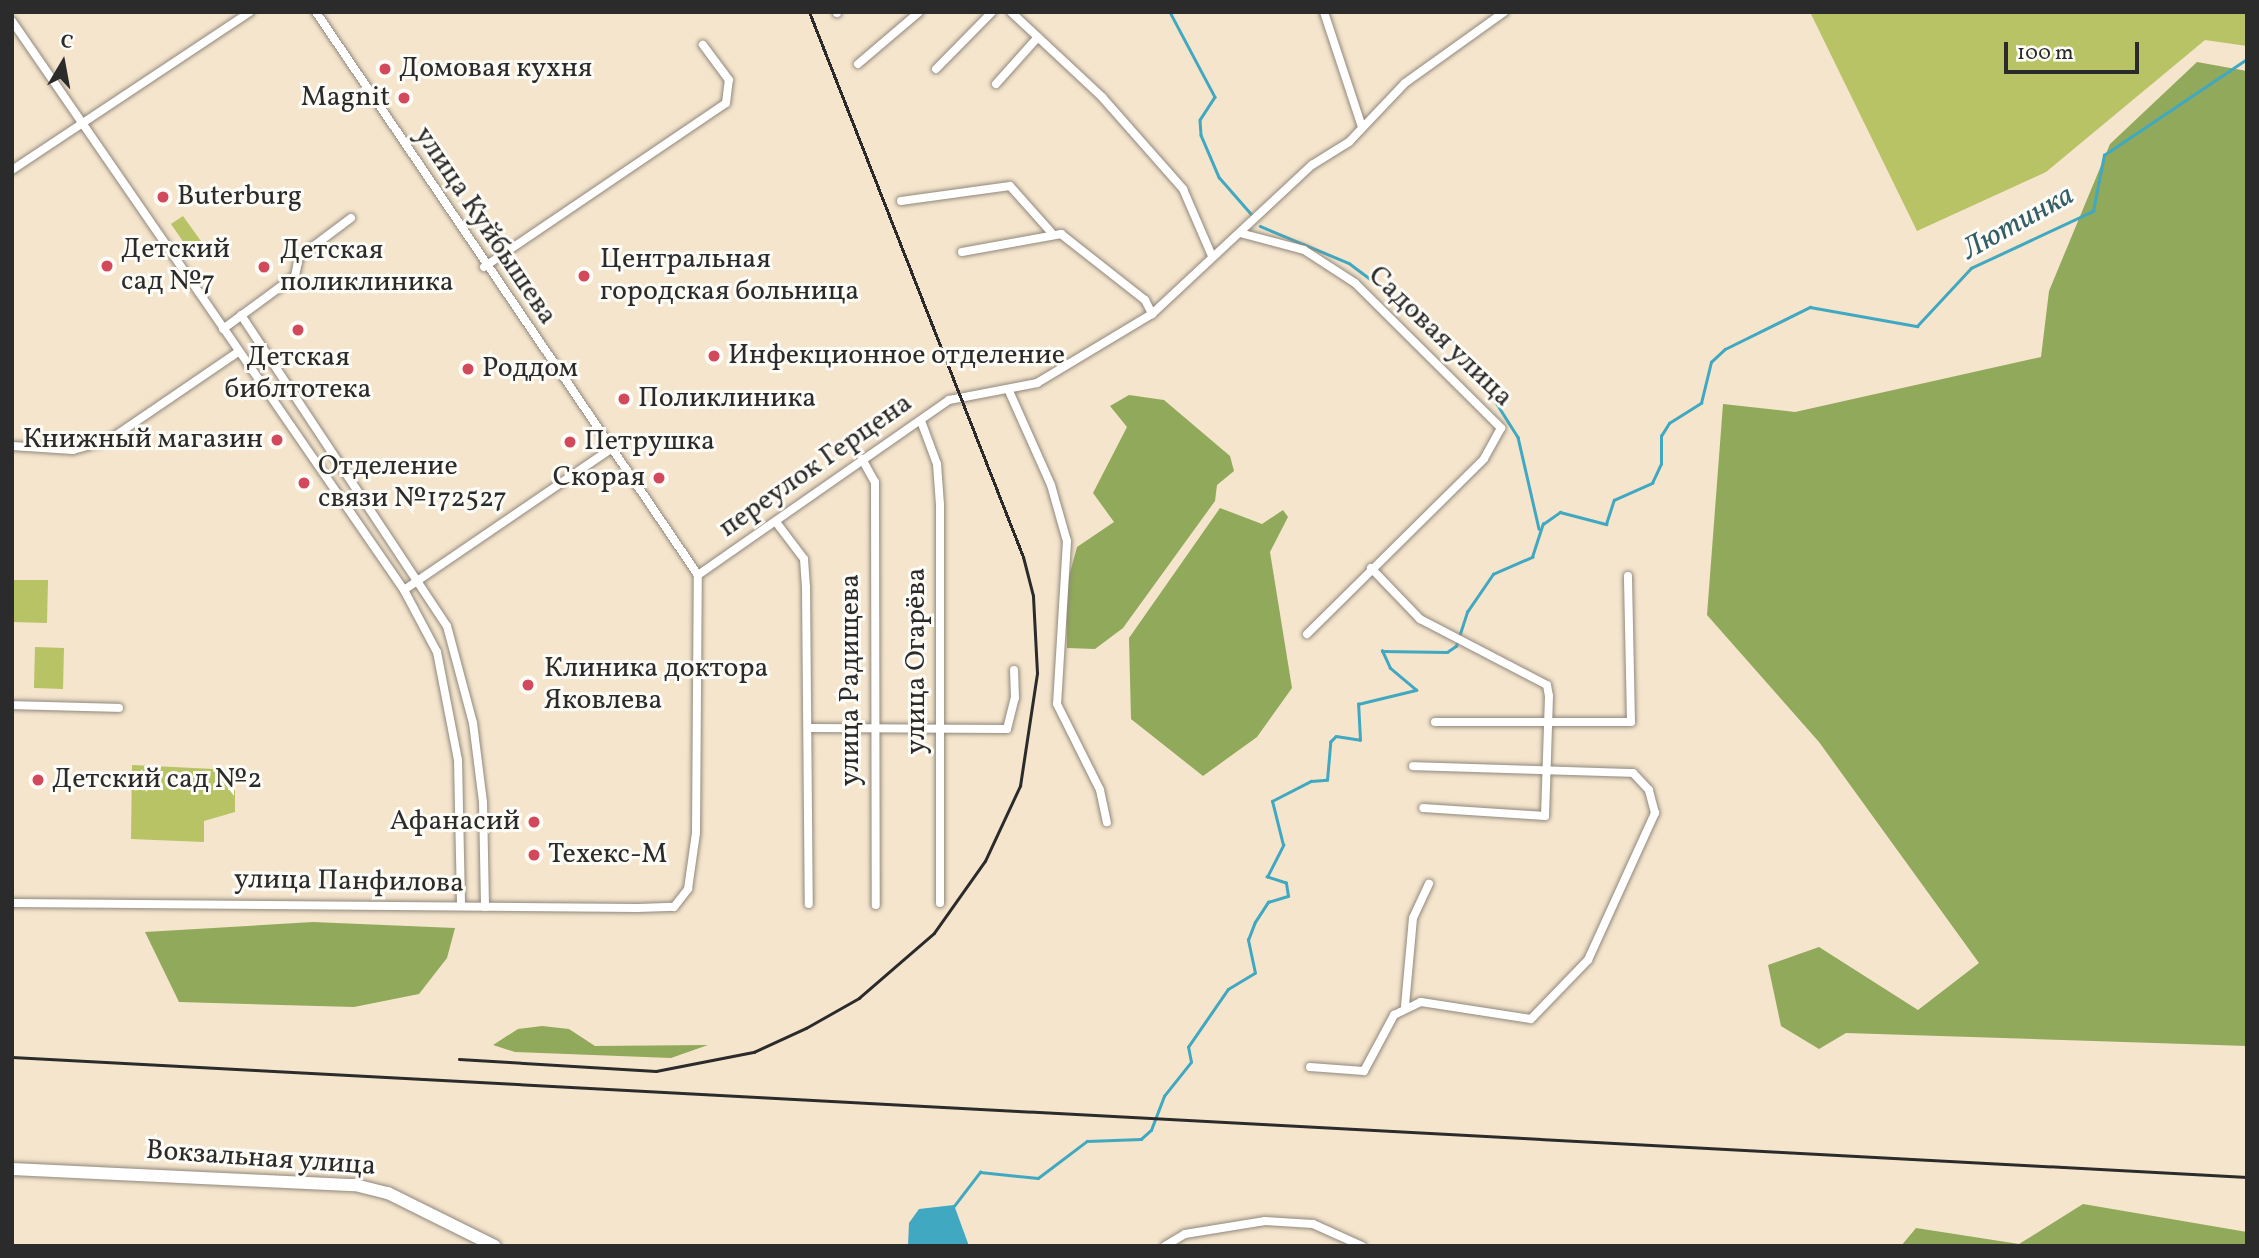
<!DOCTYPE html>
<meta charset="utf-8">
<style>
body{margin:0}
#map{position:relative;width:2259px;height:1258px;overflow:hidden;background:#f5e5cd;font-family:Vollkorn,serif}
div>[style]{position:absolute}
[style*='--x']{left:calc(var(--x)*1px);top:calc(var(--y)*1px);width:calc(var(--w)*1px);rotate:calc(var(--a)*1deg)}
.green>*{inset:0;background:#b7c365}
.forest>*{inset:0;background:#91a95a}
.water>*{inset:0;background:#40a8c1}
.stream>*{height:2.5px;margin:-1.25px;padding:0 1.25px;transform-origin:1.25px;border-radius:1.25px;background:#40a8c1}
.roads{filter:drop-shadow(0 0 2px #90887c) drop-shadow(0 0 2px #90887c)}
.minor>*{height:8px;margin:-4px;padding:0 4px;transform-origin:4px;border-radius:4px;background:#fff}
.secondary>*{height:12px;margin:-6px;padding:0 6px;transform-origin:6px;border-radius:6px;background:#fff}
.rail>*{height:2.5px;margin:-1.25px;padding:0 1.25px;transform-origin:1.25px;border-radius:1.25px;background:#2b2b2b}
.dots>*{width:19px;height:19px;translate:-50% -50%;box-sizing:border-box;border:4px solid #fdfcf7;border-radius:50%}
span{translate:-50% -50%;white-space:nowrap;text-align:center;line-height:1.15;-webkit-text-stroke:6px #fdfcf7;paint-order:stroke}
.poi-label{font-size:28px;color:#2b2b2b}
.left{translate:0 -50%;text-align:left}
.right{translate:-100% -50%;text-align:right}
.street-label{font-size:28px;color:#2b2b2b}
.water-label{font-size:30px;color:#335d67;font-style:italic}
.frame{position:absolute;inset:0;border:14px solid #2b2b2b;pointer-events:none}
.north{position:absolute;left:28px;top:28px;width:70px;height:70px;-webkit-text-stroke:5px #fdfcf7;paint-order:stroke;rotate:10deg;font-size:19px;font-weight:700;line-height:28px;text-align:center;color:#2b2b2b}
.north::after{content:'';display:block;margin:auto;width:24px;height:32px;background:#2b2b2b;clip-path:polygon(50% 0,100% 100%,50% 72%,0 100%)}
.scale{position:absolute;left:2004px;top:42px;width:135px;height:32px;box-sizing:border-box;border:4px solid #2b2b2b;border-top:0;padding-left:9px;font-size:21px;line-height:24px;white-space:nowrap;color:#2b2b2b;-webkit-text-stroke:5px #fdfcf7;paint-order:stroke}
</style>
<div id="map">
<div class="green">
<i style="clip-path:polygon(1810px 12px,2247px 12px,2247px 46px,2205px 40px,2046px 172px,1917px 231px)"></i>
<i style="clip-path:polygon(183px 216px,203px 244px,191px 253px,171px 224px)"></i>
<i style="clip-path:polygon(12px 580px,48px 580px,47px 623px,12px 622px)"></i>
<i style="clip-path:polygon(35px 647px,64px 648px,63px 689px,34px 688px)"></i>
<i style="clip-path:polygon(132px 765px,235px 770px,235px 812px,204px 821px,204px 842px,131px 839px)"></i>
</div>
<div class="forest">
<i style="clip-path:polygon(2197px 62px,2247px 71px,2247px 1046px,1846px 1033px,1819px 1049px,1781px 1026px,1768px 965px,1819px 947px,1918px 1010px,1979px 963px,1819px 742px,1707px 615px,1723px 404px,1795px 412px,2041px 357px,2049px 291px,2110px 144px)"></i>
<i style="clip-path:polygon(1129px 395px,1164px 400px,1230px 456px,1234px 471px,1217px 485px,1215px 501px,1123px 628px,1095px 649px,1067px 648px,1066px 587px,1077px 547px,1114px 522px,1093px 493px,1127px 427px,1110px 406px)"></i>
<i style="clip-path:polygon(1220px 508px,1262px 524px,1283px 510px,1288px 517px,1270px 552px,1292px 688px,1257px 737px,1203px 776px,1131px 719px,1129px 638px)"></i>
<i style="clip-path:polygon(313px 922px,455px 928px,447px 958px,419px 994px,354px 1007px,179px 1002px,145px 932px)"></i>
<i style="clip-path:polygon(542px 1026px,569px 1029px,595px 1046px,708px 1045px,671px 1058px,515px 1052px,493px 1045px,518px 1029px)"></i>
<i style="clip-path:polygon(2083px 1204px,2247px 1232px,2247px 1246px,1901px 1246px,1916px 1228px,2019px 1244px)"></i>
</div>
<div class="water">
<i style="clip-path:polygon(954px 1205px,969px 1246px,908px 1246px,909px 1223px,919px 1209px)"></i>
</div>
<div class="stream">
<i style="--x:1170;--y:12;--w:96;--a:62.1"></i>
<i style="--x:1215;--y:97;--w:27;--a:123"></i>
<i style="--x:1200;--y:120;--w:15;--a:86"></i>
<i style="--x:1201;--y:135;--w:46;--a:66.8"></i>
<i style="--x:1219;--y:177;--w:52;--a:48.9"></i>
<i style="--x:1260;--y:226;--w:96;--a:22.6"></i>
<i style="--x:1349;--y:263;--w:140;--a:36.9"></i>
<i style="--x:1461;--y:347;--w:107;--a:57.7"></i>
<i style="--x:1518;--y:437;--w:94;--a:77.1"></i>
<i style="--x:954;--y:1206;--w:43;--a:-52.6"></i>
<i style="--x:980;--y:1172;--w:58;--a:5.9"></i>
<i style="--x:1038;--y:1178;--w:61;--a:-37.1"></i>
<i style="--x:1087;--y:1141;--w:54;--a:-2.1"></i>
<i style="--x:1141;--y:1139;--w:13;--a:-42"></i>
<i style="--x:1151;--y:1130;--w:36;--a:-69"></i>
<i style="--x:1164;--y:1096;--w:43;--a:-51.5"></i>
<i style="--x:1191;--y:1062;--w:15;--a:-101"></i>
<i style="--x:1188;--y:1047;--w:70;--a:-55.4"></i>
<i style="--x:1228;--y:989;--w:31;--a:-31"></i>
<i style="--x:1255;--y:973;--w:34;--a:-102"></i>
<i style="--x:1248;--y:940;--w:19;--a:-69"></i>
<i style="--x:1255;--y:922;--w:24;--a:-57"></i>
<i style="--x:1268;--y:902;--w:21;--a:-17"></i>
<i style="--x:1288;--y:896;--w:13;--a:-99"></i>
<i style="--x:1286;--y:883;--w:20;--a:-162"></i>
<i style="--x:1267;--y:877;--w:36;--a:-63"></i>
<i style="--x:1283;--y:845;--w:45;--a:-104"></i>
<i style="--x:1272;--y:801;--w:44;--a:-27.1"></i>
<i style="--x:1311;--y:781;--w:16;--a:-4"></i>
<i style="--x:1327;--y:780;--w:38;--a:-85"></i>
<i style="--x:1330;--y:742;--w:8;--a:-45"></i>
<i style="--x:1336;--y:736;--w:24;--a:9"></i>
<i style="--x:1360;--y:740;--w:36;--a:-93"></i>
<i style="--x:1358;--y:704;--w:60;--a:-13.6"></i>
<i style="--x:1416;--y:690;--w:34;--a:-140"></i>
<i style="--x:1390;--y:668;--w:19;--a:-115"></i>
<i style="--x:1382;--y:651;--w:65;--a:0.9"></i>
<i style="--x:1447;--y:652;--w:11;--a:-34"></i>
<i style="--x:1456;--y:646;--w:36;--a:-72"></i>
<i style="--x:1467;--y:612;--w:46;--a:-55.6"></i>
<i style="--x:1493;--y:574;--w:43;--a:-23.6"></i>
<i style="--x:1532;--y:557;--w:35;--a:-72"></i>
<i style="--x:1543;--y:524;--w:21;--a:-35"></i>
<i style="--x:1560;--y:512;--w:48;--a:14.6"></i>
<i style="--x:1606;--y:524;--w:25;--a:-72"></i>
<i style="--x:1614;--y:500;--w:42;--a:-24.1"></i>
<i style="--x:1652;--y:483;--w:21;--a:-65"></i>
<i style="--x:1661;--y:464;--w:28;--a:-90"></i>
<i style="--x:1661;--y:436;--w:15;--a:-58"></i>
<i style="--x:1669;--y:423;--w:38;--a:-32"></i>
<i style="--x:1701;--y:403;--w:42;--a:-76.3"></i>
<i style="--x:1711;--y:362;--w:19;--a:-43"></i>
<i style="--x:1725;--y:349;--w:95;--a:-26.3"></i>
<i style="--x:1810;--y:307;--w:109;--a:10.1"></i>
<i style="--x:1917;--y:326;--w:79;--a:-47"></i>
<i style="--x:1971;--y:268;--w:135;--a:-25"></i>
<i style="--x:2093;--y:211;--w:57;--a:-78.9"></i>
<i style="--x:2104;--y:155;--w:172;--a:-33.9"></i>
</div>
<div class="roads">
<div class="minor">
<i style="--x:1011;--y:12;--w:125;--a:43"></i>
<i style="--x:1102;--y:97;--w:123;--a:48.6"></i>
<i style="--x:1183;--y:189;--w:73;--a:66.6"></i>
<i style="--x:1324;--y:12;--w:121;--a:71.7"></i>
<i style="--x:837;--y:13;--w:1;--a:-90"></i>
<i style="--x:12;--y:21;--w:691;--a:55.44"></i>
<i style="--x:404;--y:590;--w:70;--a:62"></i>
<i style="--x:437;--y:652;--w:110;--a:79"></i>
<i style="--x:458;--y:760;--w:146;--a:88.8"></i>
<i style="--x:858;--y:64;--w:80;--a:-40.4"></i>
<i style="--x:936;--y:69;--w:80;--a:-45.5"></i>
<i style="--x:996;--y:84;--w:63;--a:-48.2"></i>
<i style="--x:12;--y:170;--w:286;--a:-33.6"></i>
<i style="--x:901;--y:201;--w:110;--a:-7.8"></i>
<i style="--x:1010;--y:186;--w:62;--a:48.3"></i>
<i style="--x:1240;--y:233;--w:66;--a:14.9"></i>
<i style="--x:1304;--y:250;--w:61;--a:32.9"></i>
<i style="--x:1355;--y:283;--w:206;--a:44.8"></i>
<i style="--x:1501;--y:428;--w:35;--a:119"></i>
<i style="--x:1484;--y:459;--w:249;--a:135.3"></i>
<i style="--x:962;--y:252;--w:101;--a:-10.3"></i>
<i style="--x:1061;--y:234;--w:107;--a:38.2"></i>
<i style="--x:1145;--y:300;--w:16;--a:63"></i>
<i style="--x:484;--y:267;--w:292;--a:-34.1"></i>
<i style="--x:726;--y:103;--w:23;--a:-83"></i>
<i style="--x:729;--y:80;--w:44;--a:-126.6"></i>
<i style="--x:241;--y:315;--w:373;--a:56.5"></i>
<i style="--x:447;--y:626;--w:100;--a:75"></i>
<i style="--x:473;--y:723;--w:80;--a:82.8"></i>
<i style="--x:483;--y:802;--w:105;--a:88.9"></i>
<i style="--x:223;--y:329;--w:89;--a:-36.4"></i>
<i style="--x:295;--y:276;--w:19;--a:-78"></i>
<i style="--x:299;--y:257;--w:65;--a:-36.9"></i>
<i style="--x:1009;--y:391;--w:103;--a:65.9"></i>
<i style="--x:1051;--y:485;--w:58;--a:74.1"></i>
<i style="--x:1067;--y:541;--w:163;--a:93.5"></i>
<i style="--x:1057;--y:704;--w:96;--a:63.4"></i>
<i style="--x:1100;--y:790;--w:33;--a:78"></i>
<i style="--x:921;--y:421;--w:46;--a:69.6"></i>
<i style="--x:937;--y:464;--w:41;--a:85.8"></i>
<i style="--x:940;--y:505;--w:398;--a:90"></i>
<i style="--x:12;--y:446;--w:61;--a:3.8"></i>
<i style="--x:73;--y:450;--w:37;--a:-16"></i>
<i style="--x:109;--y:440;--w:156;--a:-34.3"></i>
<i style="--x:862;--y:459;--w:26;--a:61"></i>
<i style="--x:875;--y:482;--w:423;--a:89.9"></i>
<i style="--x:776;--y:522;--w:46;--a:52.9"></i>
<i style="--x:804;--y:559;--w:28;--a:86"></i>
<i style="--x:806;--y:587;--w:317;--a:89.5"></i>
<i style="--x:1371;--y:568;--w:71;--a:46.1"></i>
<i style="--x:1420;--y:619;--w:143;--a:27.5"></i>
<i style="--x:1547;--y:685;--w:11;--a:80"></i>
<i style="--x:1549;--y:696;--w:120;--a:91.9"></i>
<i style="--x:1545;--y:816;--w:122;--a:-176.2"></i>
<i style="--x:698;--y:575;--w:306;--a:-34.9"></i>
<i style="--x:949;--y:400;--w:90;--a:-10.9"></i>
<i style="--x:1037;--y:383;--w:134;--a:-31"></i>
<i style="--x:1152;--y:314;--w:219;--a:-43"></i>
<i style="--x:1312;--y:165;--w:44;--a:-31.9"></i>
<i style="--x:1349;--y:142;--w:81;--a:-46.5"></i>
<i style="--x:1405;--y:83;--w:122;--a:-35.6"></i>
<i style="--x:404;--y:590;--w:250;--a:-34.3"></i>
<i style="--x:12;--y:705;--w:107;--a:1.6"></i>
<i style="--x:1435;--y:722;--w:196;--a:0"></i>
<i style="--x:1631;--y:722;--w:146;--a:-91.2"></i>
<i style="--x:810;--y:728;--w:197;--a:0.3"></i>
<i style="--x:1007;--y:729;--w:32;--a:-76"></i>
<i style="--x:1015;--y:698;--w:28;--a:-92"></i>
<i style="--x:12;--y:903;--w:626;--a:0.46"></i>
<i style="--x:638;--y:908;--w:36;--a:-2"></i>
<i style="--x:674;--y:907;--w:23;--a:-52"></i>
<i style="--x:688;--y:889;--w:57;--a:-81.9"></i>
<i style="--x:696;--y:833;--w:258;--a:-89.6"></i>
<i style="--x:698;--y:575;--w:680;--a:-124.16"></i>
<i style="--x:1405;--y:1006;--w:88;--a:-84.8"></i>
<i style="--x:1413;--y:918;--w:38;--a:-65"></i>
<i style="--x:1310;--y:1067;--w:54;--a:4.2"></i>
<i style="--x:1364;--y:1071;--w:64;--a:-61.8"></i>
<i style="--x:1394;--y:1015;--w:30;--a:-26"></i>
<i style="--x:1421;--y:1002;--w:111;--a:8.8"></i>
<i style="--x:1531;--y:1019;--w:82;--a:-46"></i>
<i style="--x:1588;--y:960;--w:162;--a:-65.5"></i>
<i style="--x:1655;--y:813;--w:24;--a:-105"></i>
<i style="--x:1649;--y:790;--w:23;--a:-133"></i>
<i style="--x:1633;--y:773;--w:220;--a:-178.2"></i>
<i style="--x:1165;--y:1246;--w:23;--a:-31"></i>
<i style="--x:1185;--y:1234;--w:81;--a:-9.2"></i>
<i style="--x:1265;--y:1221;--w:48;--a:3.6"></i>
<i style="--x:1313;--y:1224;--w:54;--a:24.2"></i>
</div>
<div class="secondary">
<i style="--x:12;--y:1169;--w:343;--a:2.7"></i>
<i style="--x:355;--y:1185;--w:34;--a:14"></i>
<i style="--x:388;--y:1193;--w:119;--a:26.4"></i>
</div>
</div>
<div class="rail">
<i style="--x:12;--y:1057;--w:2238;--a:3.07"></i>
<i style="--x:459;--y:1059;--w:197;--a:3.5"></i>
<i style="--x:656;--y:1071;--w:100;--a:-11"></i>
<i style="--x:754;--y:1052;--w:57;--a:-24.8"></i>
<i style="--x:806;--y:1028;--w:61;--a:-29.5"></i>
<i style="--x:859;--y:998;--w:99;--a:-40.9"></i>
<i style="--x:934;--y:933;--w:88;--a:-54.7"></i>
<i style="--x:985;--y:861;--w:83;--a:-65"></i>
<i style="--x:1020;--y:786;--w:114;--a:-81.4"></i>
<i style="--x:1037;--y:673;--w:77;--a:-93"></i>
<i style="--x:1033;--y:596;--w:40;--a:-104.4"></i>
<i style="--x:1023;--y:557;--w:586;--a:-111.44"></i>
</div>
<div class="dots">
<i style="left:385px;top:69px;background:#d1495b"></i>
<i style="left:404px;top:98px;background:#d1495b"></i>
<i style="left:163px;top:197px;background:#d1495b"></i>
<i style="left:107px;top:266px;background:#d1495b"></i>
<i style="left:264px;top:267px;background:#d1495b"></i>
<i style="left:584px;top:276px;background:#d1495b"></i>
<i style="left:298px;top:330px;background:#d1495b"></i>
<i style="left:714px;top:356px;background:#d1495b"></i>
<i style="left:468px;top:369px;background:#d1495b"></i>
<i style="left:624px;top:399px;background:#d1495b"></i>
<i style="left:277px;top:440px;background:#d1495b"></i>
<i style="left:570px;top:442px;background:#d1495b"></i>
<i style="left:659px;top:478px;background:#d1495b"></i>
<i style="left:304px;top:483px;background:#d1495b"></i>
<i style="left:528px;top:685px;background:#d1495b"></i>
<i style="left:38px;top:780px;background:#d1495b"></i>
<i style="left:534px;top:822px;background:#d1495b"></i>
<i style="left:534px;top:855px;background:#d1495b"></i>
</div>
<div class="poi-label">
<span class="left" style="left:399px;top:69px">Домовая кухня</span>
<span class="right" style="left:390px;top:98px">Magnit</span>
<span class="left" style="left:177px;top:197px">Buterburg</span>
<span class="left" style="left:121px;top:266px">Детский<br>сад №7</span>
<span class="left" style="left:280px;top:267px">Детская<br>поликлиника</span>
<span class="left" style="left:600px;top:276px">Центральная<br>городская больница</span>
<span class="left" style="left:728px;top:356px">Инфекционное отделение</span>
<span style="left:298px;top:374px">Детская<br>библтотека</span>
<span class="left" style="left:482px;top:369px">Роддом</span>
<span class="left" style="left:638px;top:399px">Поликлиника</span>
<span class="right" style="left:263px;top:440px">Книжный магазин</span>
<span class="left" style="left:584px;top:442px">Петрушка</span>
<span class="left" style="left:318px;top:483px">Отделение<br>связи №172527</span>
<span class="right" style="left:645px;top:478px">Скорая</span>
<span class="left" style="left:544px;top:685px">Клиника доктора<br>Яковлева</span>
<span class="left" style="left:52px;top:780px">Детский сад №2</span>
<span class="right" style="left:520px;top:822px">Афанасий</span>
<span class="left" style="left:548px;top:855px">Техекс-М</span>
</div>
<div class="street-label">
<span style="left:485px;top:226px;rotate:56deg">улица Куйбышева</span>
<span style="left:1440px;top:337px;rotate:44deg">Садовая улица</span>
<span style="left:816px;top:466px;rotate:-35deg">переулок Герцена</span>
<span style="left:917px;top:661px;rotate:-90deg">улица Огарёва</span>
<span style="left:851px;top:680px;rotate:-90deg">улица Радищева</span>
<span style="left:349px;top:882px;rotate:1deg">улица Панфилова</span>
<span style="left:261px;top:1159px;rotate:4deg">Вокзальная улица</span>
</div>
<div class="water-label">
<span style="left:2018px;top:223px;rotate:-29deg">Лютинка</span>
</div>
<div class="frame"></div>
<div class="north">С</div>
<div class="scale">100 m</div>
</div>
